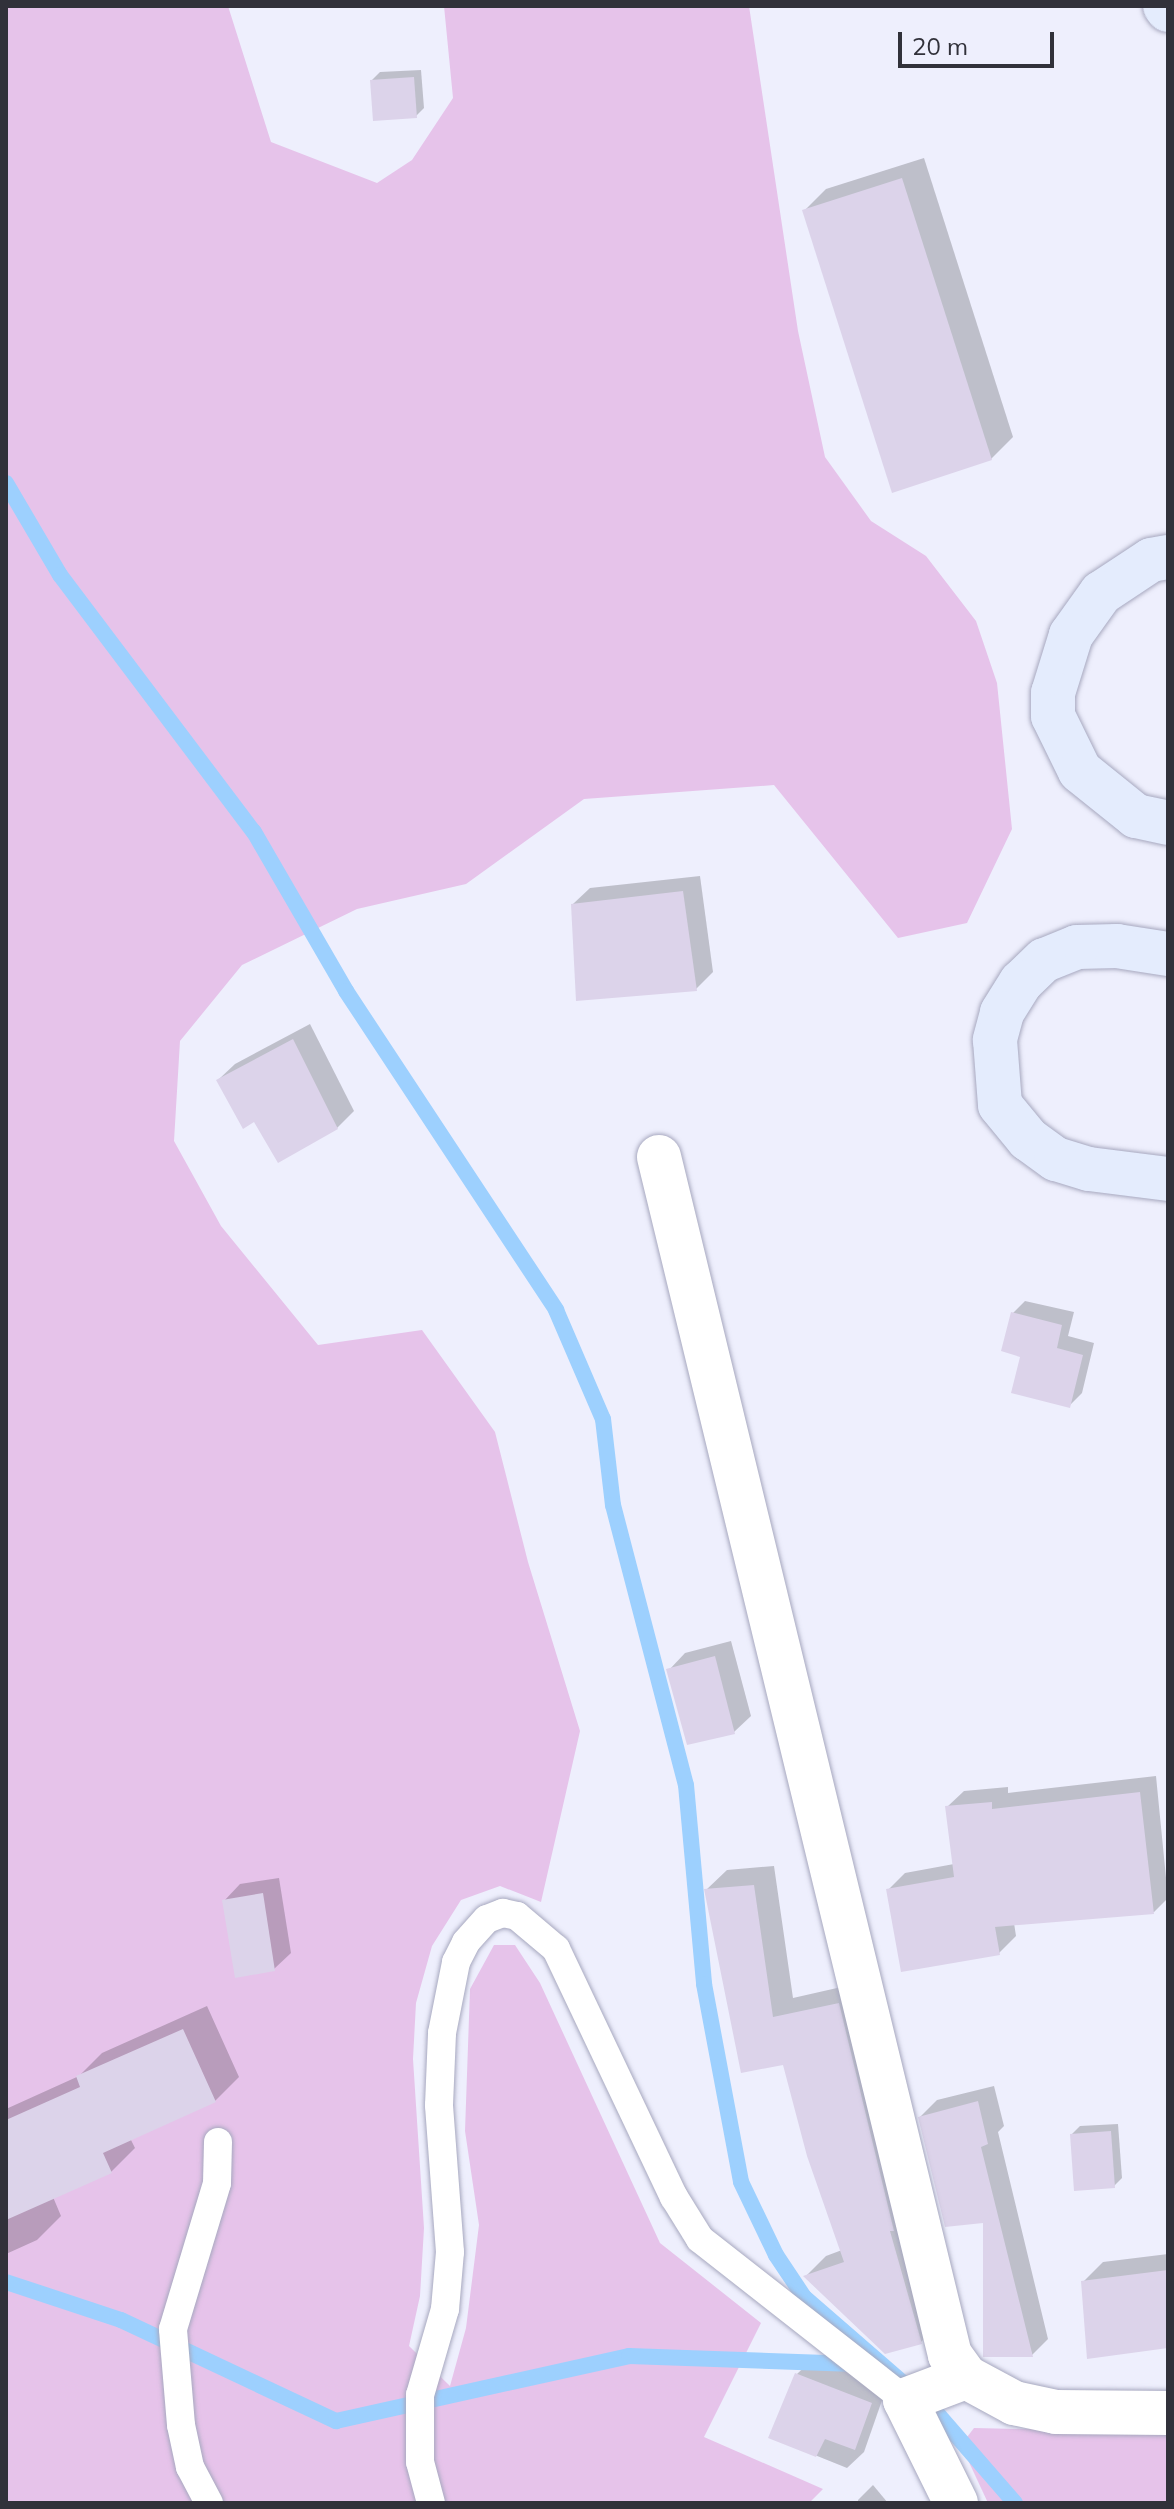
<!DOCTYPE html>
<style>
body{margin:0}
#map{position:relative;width:1174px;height:2509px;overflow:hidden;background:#eeeffd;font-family:Mulish,sans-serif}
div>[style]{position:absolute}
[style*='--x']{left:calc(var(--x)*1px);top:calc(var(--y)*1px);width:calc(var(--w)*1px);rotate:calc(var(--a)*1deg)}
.green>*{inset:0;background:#e6c3ea}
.shadow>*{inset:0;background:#0003}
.stream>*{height:16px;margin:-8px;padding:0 8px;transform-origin:8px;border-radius:8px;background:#9dd0fe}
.building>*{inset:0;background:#dcd3ea}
.roads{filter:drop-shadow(0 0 2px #a7a8bf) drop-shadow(0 0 2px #a7a8bf)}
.lane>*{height:28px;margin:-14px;padding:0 14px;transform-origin:14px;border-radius:14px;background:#fff}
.street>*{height:44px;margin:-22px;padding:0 22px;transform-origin:22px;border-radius:22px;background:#fff}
.secondary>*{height:44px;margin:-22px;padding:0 22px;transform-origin:22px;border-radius:22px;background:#e4ecfd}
span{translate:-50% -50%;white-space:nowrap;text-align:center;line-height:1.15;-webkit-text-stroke:8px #eeeffd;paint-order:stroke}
.frame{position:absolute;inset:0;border:8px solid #31313a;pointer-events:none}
.scale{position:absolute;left:898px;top:32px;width:156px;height:36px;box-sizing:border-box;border:4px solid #31313a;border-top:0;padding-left:10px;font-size:24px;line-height:28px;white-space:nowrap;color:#31313a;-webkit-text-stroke:6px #eeeffd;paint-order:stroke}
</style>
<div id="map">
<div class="green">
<i style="clip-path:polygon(6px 6px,228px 6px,271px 142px,377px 183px,412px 160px,453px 98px,444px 6px,749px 6px,798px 331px,825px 457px,871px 521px,926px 556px,976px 621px,997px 683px,1012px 829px,967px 923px,898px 938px,774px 785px,584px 799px,466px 884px,357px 909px,242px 965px,180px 1041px,174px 1141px,221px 1226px,318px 1345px,422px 1330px,495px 1432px,528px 1562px,580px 1731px,541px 1902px,500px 1886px,461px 1900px,432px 1946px,416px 2003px,413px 2059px,424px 2228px,420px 2296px,409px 2346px,450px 2386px,466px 2328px,479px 2225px,465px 2131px,470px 1989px,494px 1945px,515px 1945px,540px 1983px,660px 2243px,761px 2323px,704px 2437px,823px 2489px,809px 2503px,6px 2503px)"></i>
<i style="clip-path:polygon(974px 2428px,1168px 2432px,1168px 2503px,988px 2503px,961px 2445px)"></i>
</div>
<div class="shadow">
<i style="clip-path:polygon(421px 70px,424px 108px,416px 116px,372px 80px,380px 72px)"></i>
<i style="clip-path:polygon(924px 158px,1013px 437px,991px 459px,804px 211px,826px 189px)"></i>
<i style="clip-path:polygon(700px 876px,713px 972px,696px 989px,573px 904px,590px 888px)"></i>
<i style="clip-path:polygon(310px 1024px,354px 1111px,337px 1128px,255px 1120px,218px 1080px,235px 1064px)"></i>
<i style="clip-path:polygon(1025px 1301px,1074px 1312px,1068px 1336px,1094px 1343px,1082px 1393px,1069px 1406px,1022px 1355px,1013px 1313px)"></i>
<i style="clip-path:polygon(731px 1641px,751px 1716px,734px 1732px,669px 1670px,685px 1653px)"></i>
<i style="clip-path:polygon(1156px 1776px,1168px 1898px,1154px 1912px,1014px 1923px,1016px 1936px,999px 1953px,888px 1890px,905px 1873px,954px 1864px,947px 1807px,964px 1791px,1008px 1787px,1008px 1793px)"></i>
<i style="clip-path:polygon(774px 1866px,793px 1998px,859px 1983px,941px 2322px,921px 2342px,806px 2276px,826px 2256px,842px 2250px,784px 2063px,706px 1890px,727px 1870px)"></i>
<i style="clip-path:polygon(279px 1878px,291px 1953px,274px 1969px,224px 1901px,240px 1884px)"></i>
<i style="clip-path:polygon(207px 2006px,239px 2077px,215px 2101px,130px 2138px,135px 2148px,111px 2172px,53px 2197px,61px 2216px,37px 2240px,6px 2254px,6px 2109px,79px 2076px,102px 2053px)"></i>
<i style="clip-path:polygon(994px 2086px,1004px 2126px,998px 2132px,1048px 2339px,1032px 2355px,985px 2221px,920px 2117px,937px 2100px)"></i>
<i style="clip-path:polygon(1118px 2124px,1122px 2178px,1114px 2186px,1072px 2134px,1080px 2126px)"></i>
<i style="clip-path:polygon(1168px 2254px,1168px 2346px,1083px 2282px,1103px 2262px)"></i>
<i style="clip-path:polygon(814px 2358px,887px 2386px,864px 2452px,847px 2468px,770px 2437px,797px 2374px)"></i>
<i style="clip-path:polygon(873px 2485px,888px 2503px,858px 2503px,858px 2500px)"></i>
</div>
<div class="stream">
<i style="--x:6;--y:483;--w:107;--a:59.6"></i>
<i style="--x:60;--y:575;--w:322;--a:53"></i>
<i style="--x:254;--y:832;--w:184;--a:59.9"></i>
<i style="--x:346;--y:991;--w:382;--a:56.6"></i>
<i style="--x:556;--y:1310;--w:119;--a:66.7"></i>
<i style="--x:603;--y:1419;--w:87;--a:83.4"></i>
<i style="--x:613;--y:1505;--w:289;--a:75.4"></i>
<i style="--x:686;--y:1785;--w:200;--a:84.8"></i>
<i style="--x:704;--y:1984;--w:201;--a:79.4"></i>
<i style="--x:741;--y:2182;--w:81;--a:64.4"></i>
<i style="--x:776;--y:2255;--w:50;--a:56.3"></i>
<i style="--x:804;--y:2297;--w:174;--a:41"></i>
<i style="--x:935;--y:2411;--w:122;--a:49"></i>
<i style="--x:6;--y:2282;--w:121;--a:18.3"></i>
<i style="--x:121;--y:2320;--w:238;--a:25.2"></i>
<i style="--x:336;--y:2421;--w:300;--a:-12.5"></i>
<i style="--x:629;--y:2356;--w:226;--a:2"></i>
</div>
<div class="building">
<i style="clip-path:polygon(414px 77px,417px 118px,373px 121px,370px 80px)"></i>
<i style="clip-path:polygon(902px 178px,992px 460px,892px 493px,802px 210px)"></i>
<i style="clip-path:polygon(683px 891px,697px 991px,576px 1001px,571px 904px)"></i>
<i style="clip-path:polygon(293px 1039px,338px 1129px,278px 1163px,254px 1122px,243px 1129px,216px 1080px)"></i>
<i style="clip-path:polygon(1011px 1312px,1062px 1325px,1057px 1348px,1083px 1355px,1070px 1408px,1011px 1393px,1020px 1357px,1001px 1351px)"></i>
<i style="clip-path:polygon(715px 1656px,735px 1734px,687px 1745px,666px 1669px)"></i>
<i style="clip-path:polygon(1140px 1792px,1154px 1914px,995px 1927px,1000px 1955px,901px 1972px,886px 1889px,954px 1877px,945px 1806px,992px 1802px,992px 1809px)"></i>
<i style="clip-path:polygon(754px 1885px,773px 2017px,839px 2003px,894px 2231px,890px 2231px,922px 2344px,885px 2354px,803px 2276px,844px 2262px,807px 2156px,783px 2065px,741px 2073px,704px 1889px)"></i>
<i style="clip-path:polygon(263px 1893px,275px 1971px,235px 1978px,222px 1900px)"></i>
<i style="clip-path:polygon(183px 2029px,216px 2102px,103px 2153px,112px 2173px,6px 2220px,6px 2120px,80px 2087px,76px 2076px)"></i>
<i style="clip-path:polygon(978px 2101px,988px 2144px,981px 2147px,1033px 2357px,983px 2357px,983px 2223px,945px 2227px,918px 2117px)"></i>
<i style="clip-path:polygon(1111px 2131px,1115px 2188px,1074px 2191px,1070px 2134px)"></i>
<i style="clip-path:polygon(1168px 2270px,1168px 2348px,1087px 2359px,1081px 2281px)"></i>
<i style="clip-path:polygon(795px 2373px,872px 2403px,855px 2450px,825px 2439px,816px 2457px,768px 2438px)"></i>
</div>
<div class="roads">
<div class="lane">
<i style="--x:209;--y:2503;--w:41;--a:-117.8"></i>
<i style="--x:190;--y:2467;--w:43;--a:-102.1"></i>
<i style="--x:181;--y:2425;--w:96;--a:-94.8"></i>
<i style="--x:173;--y:2329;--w:152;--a:-73.2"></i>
<i style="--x:217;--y:2183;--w:41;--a:-88.6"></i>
<i style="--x:431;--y:2503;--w:42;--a:-105"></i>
<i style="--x:420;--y:2462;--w:67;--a:-90"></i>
<i style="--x:420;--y:2395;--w:90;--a:-73.8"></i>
<i style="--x:445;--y:2309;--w:57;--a:-85"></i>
<i style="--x:450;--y:2252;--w:147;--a:-94.3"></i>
<i style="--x:439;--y:2105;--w:72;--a:-87.6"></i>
<i style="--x:442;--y:2033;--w:72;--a:-78.8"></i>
<i style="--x:456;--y:1962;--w:22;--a:-63"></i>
<i style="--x:466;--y:1942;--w:31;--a:-48"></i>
<i style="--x:487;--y:1919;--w:17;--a:-21"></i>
<i style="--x:503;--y:1913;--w:14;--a:12"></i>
<i style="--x:517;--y:1916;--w:51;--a:40.2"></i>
<i style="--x:556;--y:1949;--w:275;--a:64.6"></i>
<i style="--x:674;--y:2197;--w:49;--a:58.2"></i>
<i style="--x:700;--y:2239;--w:261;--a:38.1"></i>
</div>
<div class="street">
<i style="--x:659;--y:1157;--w:1233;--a:76.35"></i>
<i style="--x:950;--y:2355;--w:27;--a:54"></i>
<i style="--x:966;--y:2377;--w:55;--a:28.4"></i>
<i style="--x:1014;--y:2403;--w:43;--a:12.1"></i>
<i style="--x:1056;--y:2412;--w:112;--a:0.5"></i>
<i style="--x:956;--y:2503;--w:115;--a:-116.3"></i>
<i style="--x:905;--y:2400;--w:65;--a:-20.7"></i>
</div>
<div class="secondary">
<i style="--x:1165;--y:6;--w:5;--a:53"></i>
<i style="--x:1168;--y:557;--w:17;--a:170"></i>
<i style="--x:1151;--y:560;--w:60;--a:146.6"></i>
<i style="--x:1101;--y:593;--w:52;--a:125.5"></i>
<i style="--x:1071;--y:635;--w:61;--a:107.2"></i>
<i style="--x:1053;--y:693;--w:23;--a:90"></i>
<i style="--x:1053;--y:716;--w:61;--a:63.9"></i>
<i style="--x:1080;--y:771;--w:72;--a:38.8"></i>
<i style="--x:1136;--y:816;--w:33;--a:12"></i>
<i style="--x:1168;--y:954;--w:52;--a:-171.1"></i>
<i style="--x:1117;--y:946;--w:40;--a:178.6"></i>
<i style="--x:1077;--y:947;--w:35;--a:158"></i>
<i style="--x:1044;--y:960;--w:32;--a:136"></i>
<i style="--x:1021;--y:982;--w:36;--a:122"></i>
<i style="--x:1002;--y:1013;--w:28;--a:105"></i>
<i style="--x:995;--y:1040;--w:65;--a:85.6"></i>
<i style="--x:1000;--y:1105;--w:44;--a:50.5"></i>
<i style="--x:1028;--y:1139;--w:34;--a:36"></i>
<i style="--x:1056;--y:1159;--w:34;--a:17"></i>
<i style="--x:1089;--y:1169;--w:80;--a:7.2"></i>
</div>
</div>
<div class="frame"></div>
<div class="scale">20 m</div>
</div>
